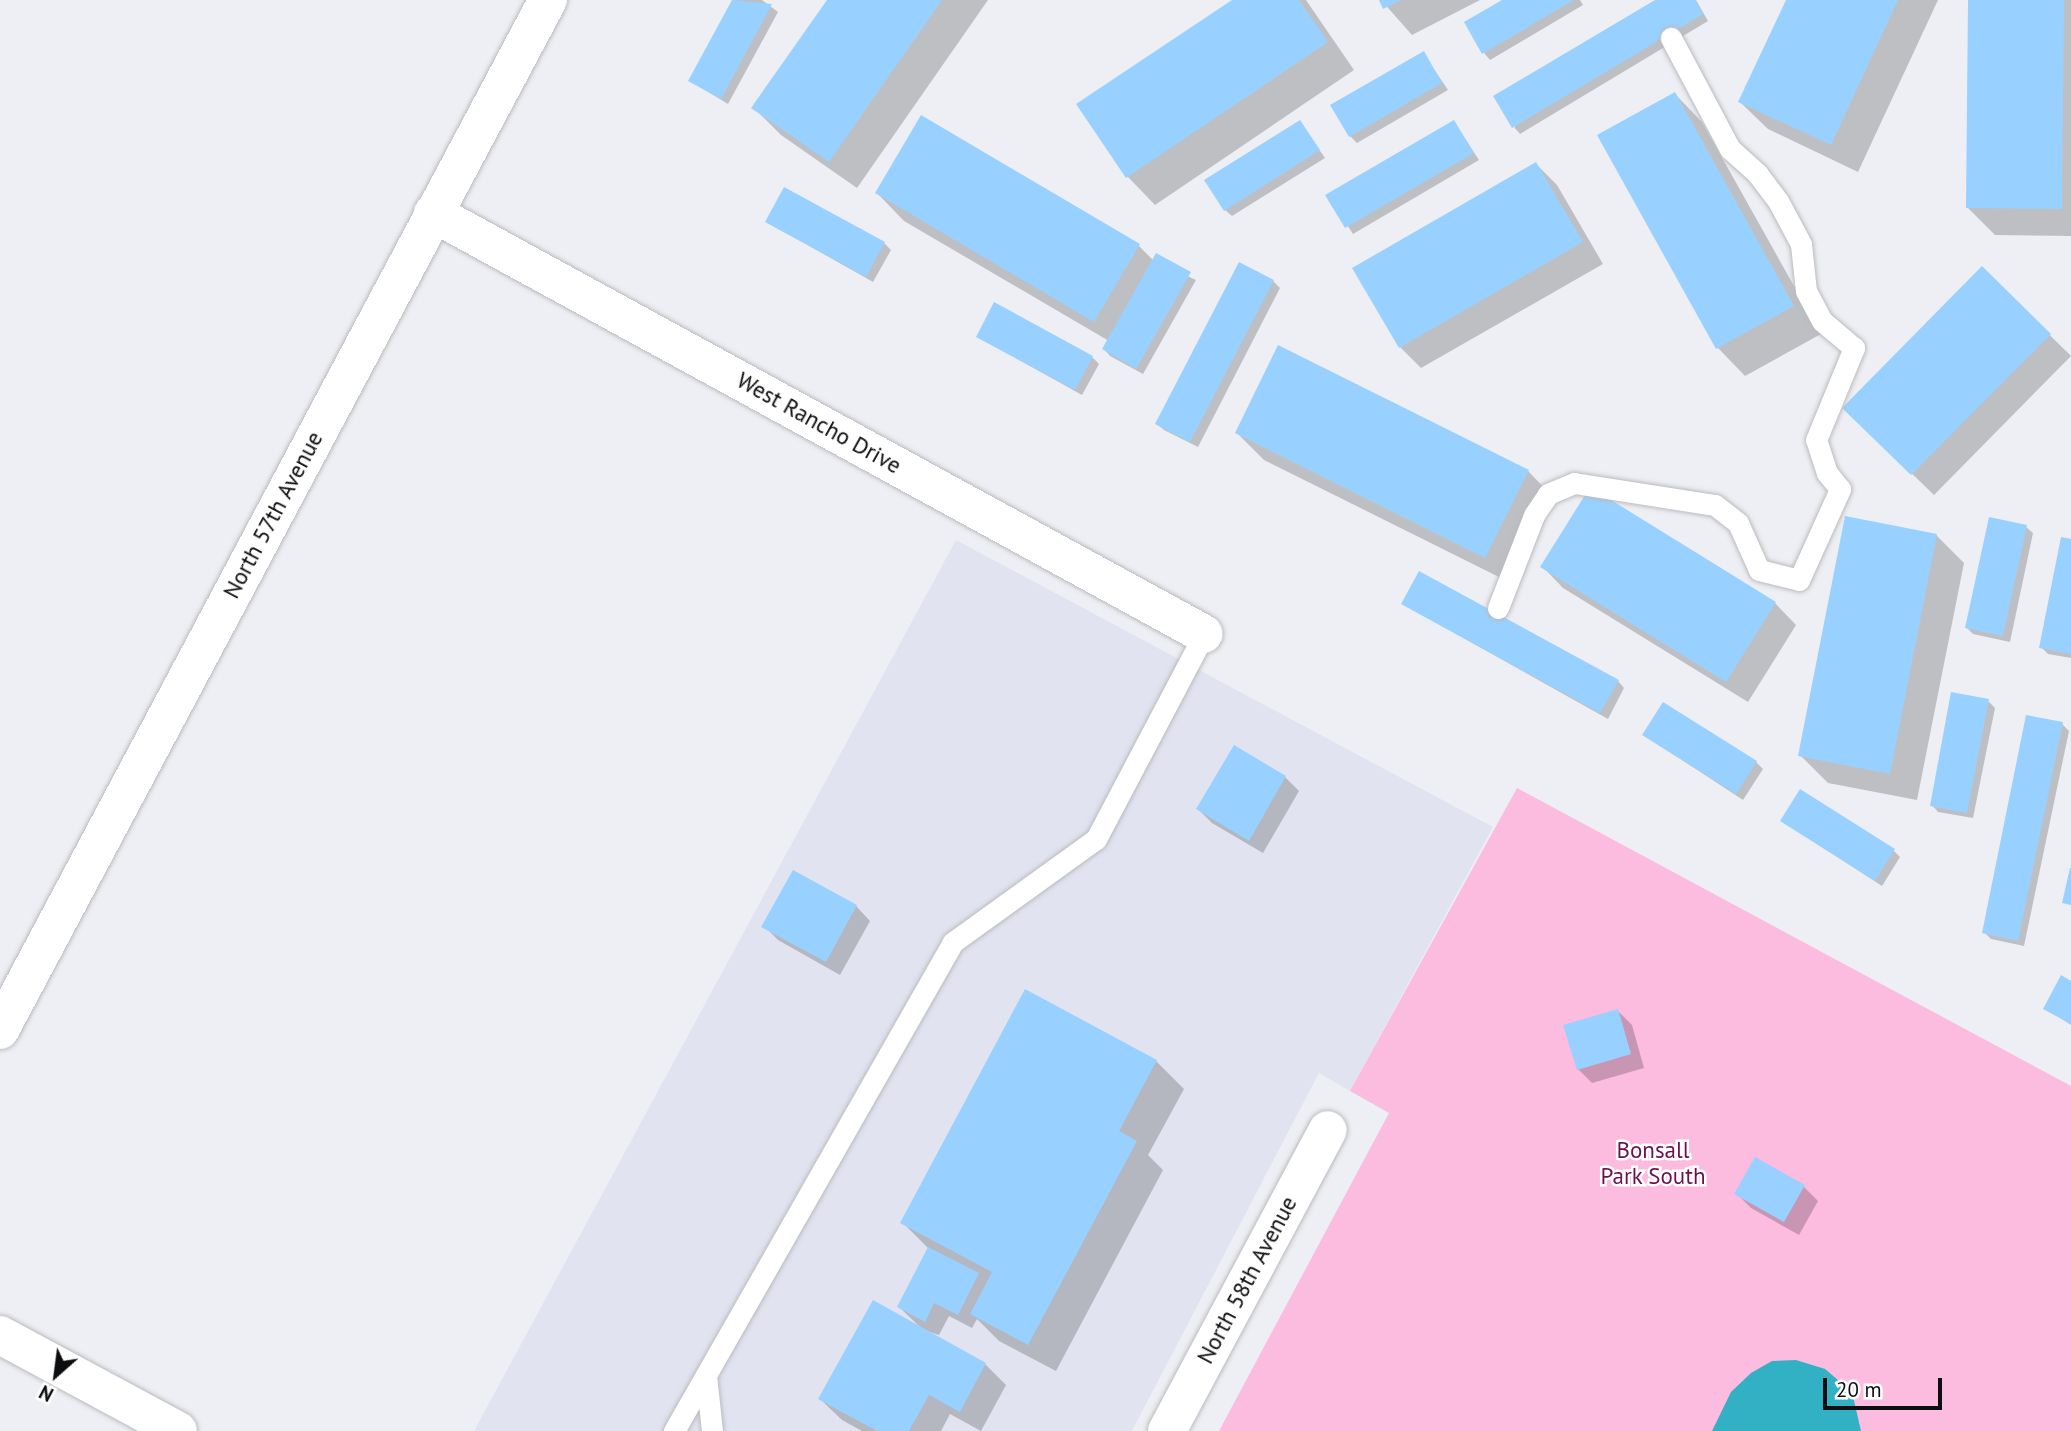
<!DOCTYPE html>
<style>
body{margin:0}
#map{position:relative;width:2071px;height:1431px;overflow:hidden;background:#eeeff4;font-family:"PT Sans",sans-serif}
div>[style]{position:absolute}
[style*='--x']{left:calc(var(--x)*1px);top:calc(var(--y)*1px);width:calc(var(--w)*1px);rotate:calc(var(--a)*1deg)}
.built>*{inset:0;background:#e1e4f0}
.green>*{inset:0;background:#fbbcdf}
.water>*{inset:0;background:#31b1c3}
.shadow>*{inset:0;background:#0003}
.building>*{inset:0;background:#98d1ff}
.roads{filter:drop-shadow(0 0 2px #babbbf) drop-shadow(0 0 2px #babbbf)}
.lane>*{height:21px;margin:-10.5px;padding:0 10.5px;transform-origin:10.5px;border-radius:10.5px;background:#fff}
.street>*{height:38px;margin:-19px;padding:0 19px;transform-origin:19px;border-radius:19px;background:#fff}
.secondary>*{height:38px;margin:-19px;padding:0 19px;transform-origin:19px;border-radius:19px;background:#fff}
span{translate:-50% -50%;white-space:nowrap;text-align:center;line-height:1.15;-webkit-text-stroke:5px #fff;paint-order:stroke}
.street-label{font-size:23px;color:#0d0e0f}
.park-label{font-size:23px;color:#6c104f}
.north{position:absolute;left:21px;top:1340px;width:70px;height:70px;-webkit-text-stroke:5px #fff;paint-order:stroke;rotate:208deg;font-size:19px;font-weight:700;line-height:28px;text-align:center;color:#0d0e0f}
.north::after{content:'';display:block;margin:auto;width:24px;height:32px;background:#0d0e0f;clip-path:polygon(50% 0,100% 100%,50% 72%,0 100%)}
.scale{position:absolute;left:1823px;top:1378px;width:119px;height:32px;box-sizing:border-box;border:4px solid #0d0e0f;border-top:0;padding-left:9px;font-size:21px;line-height:24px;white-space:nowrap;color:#0d0e0f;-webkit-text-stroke:5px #fff;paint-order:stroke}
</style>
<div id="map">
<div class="built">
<i style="clip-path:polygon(956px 540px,1493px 827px,1350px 1091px,1319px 1073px,1132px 1431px,474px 1431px)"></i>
</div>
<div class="green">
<i style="clip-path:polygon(1517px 788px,2071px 1086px,2071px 1431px,1219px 1431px,1389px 1113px,1350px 1091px)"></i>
</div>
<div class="water">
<i style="clip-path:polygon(1796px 1360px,1825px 1369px,1852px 1392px,1861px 1431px,1712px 1431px,1731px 1392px,1751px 1373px,1772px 1361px)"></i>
</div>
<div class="shadow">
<i style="clip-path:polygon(734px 0,762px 0,778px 12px,728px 104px,690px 81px)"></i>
<i style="clip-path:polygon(829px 0,988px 0,857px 188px,781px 135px,754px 108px)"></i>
<i style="clip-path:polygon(1235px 0,1306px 0,1354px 70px,1155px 205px,1128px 177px,1079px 105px)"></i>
<i style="clip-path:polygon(1381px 0,1480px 0,1412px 35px)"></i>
<i style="clip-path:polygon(1505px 0,1580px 0,1583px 5px,1490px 60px,1484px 53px)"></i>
<i style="clip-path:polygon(1659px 0,1696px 0,1708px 21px,1520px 134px,1514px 127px)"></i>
<i style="clip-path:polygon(1788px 0,1938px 0,1858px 172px,1768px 129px,1740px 102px)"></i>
<i style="clip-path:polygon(1970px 0,2071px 0,2071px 236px,1995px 235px,1968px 208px)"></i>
<i style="clip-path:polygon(1423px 53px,1448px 90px,1357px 143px,1350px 136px)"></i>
<i style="clip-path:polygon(1675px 94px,1702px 122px,1821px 334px,1745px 376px,1718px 348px,1599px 136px)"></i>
<i style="clip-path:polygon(1300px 122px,1325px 158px,1232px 216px,1225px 210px)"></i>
<i style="clip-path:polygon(1454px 122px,1479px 160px,1353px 234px,1328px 196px)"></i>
<i style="clip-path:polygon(1536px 164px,1557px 185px,1603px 264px,1421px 368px,1400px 347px)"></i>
<i style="clip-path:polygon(877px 193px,1139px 246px,1154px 261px,1196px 280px,1143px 374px,1110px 356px,1104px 349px,1109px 341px,904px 221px)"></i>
<i style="clip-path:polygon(767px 222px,884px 243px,891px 250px,873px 282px)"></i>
<i style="clip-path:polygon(1982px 268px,2071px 356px,1934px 495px,1844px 408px)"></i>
<i style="clip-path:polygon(1273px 281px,1280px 288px,1198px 447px,1164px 430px,1157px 424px)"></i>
<i style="clip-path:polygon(978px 337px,1092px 357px,1099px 364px,1082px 395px)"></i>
<i style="clip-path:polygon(1237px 433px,1528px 471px,1555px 499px,1513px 584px,1264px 460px)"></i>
<i style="clip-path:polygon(2026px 527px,2033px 533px,2010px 642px,1973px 634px,1966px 627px)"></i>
<i style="clip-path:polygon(1936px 535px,1964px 563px,1917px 800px,1828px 783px,1800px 755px)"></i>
<i style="clip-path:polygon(2071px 541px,2071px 658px,2048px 654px,2041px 647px)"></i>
<i style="clip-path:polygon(1542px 566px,1775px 603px,1796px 625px,1748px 702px,1563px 588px)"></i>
<i style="clip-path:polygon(1403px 604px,1618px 681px,1624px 688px,1608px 719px)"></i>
<i style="clip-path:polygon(1988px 701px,1995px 708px,1973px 818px,1938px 812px,1932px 805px)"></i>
<i style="clip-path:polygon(2062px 724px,2069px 731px,2024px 946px,1991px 939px,1984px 932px)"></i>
<i style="clip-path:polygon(1644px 735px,1756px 762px,1763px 769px,1743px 800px)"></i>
<i style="clip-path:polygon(1285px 777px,1299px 791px,1263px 853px,1212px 823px,1198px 809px)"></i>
<i style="clip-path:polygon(1782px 821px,1894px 851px,1900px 857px,1882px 886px)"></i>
<i style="clip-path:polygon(856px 906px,870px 921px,840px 975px,778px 940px,764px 926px)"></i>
<i style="clip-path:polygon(2071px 983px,2071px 1025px,2045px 1008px)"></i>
<i style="clip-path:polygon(1618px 1011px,1632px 1025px,1644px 1068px,1592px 1083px,1578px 1069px)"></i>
<i style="clip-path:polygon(1156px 1061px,1184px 1089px,1148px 1155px,1163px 1170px,1056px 1371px,999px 1341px,977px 1319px,972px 1328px,949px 1316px,939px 1335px,921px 1329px,985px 1364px,1006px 1385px,981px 1431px,950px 1414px,941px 1431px,862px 1431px,842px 1420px,820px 1399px,919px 1326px,899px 1307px,929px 1249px,902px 1222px)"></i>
<i style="clip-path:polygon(1804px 1187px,1818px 1201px,1799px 1235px,1751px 1208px,1737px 1194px)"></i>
</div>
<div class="building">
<i style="clip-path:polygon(732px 0,772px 4px,721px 99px,688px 81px)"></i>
<i style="clip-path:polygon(827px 0,942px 0,829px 162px,751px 108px)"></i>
<i style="clip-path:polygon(1232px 0,1299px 0,1328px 42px,1126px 178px,1076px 104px)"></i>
<i style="clip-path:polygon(1379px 0,1401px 0,1383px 9px)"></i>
<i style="clip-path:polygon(1502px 0,1574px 0,1482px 54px,1464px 22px)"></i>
<i style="clip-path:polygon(1655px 0,1695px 0,1703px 14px,1512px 128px,1493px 96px)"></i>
<i style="clip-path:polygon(1786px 0,1898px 0,1831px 145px,1738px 102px)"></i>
<i style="clip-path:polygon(1968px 0,2064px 0,2062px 209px,1966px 208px)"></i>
<i style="clip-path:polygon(1424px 51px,1442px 83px,1349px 137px,1330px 105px)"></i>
<i style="clip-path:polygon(1675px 92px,1794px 306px,1716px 349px,1597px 135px)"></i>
<i style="clip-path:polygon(921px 115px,1140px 244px,1094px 322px,875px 193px)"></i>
<i style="clip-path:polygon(1300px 120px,1320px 150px,1224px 211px,1204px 180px)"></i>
<i style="clip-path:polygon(1454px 120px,1474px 153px,1345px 228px,1325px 195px)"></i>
<i style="clip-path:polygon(1536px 162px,1583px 242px,1399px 348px,1352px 268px)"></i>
<i style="clip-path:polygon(784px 187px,885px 242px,866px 277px,765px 222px)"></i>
<i style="clip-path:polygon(1156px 253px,1191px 272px,1136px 369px,1102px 349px)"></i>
<i style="clip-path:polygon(1239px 262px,1274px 280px,1190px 442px,1155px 424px)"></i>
<i style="clip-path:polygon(1982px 266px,2051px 334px,1911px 475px,1842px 408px)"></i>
<i style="clip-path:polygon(994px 302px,1093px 356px,1075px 390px,976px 337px)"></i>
<i style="clip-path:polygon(1278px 345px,1529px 470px,1485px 558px,1235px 433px)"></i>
<i style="clip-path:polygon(1590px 487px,1776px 602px,1726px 682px,1540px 567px)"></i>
<i style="clip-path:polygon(1845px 516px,1937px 534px,1890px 774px,1798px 756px)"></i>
<i style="clip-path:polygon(1989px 517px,2027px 525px,2003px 636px,1965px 628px)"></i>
<i style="clip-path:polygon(2061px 537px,2071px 539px,2071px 654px,2039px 648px)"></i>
<i style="clip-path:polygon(1419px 571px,1619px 680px,1600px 713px,1401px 604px)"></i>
<i style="clip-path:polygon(1951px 692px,1989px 699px,1967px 813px,1930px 806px)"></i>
<i style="clip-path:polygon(1663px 702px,1757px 761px,1736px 794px,1642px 735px)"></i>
<i style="clip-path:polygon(2026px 715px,2063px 722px,2018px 941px,1982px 933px)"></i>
<i style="clip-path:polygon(1234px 745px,1286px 776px,1249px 841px,1196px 809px)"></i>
<i style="clip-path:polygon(1800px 789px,1895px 849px,1875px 881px,1780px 821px)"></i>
<i style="clip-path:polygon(2070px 868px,2071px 868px,2071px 905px,2062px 903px)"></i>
<i style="clip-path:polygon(793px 870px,857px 905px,826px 962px,761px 927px)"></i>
<i style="clip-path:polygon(2061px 975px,2071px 981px,2071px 1024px,2043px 1009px)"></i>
<i style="clip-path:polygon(1025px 989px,1157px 1060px,1119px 1131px,1137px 1141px,1028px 1345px,970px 1314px,992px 1272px,900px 1223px)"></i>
<i style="clip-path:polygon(1618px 1009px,1631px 1054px,1577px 1070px,1563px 1025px)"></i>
<i style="clip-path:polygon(1755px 1157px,1805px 1185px,1784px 1222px,1734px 1194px)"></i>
<i style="clip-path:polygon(928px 1247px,979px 1273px,958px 1315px,934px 1303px,925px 1322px,897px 1307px)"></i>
<i style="clip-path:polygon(873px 1300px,986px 1363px,960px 1412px,929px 1395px,909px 1431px,877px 1431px,818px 1399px)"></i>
</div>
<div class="roads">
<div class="lane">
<i style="--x:1498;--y:608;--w:100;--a:-68.8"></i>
<i style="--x:1534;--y:515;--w:25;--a:-56"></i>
<i style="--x:1548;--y:494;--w:28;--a:-23"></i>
<i style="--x:1574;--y:483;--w:143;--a:8.9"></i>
<i style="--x:1715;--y:505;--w:29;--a:38"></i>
<i style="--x:1738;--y:523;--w:51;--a:65.9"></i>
<i style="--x:1759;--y:570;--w:41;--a:14"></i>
<i style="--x:1799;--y:580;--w:100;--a:-65.7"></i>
<i style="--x:1840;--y:489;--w:21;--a:-129"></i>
<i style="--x:1827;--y:473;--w:35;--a:-108"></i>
<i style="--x:1816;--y:440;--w:100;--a:-67.6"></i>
<i style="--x:1854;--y:348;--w:42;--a:-139.8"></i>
<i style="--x:1822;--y:321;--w:34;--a:-118"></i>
<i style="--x:1806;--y:291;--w:47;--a:-96.1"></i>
<i style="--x:1801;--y:244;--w:49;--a:-118.1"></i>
<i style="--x:1778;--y:201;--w:34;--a:-127"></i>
<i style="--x:1758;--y:174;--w:38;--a:-138"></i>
<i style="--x:1730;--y:149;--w:126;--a:-118"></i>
<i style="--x:706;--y:1375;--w:56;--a:83.9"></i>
<i style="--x:674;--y:1431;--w:563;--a:-60.29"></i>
<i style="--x:953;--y:942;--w:176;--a:-35.8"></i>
<i style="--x:1096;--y:839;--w:232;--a:-62.2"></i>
</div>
<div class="street">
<i style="--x:433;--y:213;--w:878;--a:28.64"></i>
<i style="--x:1167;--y:1431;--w:341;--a:-61.9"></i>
</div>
<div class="secondary">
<i style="--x:0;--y:1030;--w:1167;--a:-61.99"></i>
<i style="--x:0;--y:1335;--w:202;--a:28.3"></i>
</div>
</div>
<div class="street-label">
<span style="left:819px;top:423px;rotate:29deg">West Rancho Drive</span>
<span style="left:273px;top:515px;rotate:-62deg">North 57th Avenue</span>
<span style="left:1247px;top:1280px;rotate:-62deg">North 58th Avenue</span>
</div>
<div class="park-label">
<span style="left:1653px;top:1163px">Bonsall<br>Park South</span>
</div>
<div class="north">N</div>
<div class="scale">20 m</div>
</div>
